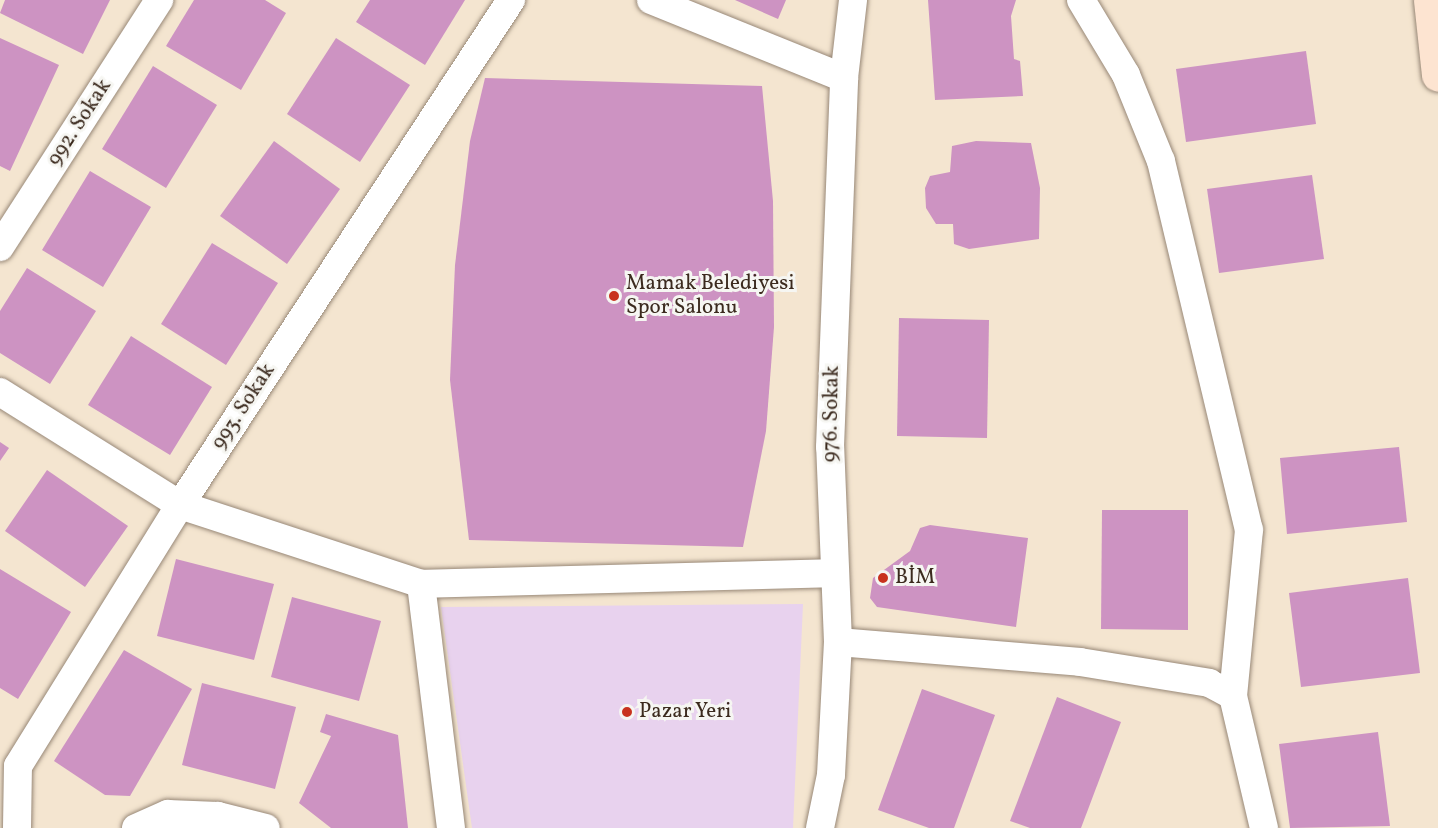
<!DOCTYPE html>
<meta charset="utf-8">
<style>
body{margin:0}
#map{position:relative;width:1438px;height:828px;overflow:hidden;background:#f4e5d0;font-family:Vollkorn,serif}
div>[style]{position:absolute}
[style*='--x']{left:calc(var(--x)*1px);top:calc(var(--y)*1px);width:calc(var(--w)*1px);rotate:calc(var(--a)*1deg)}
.built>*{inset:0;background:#e8d2ee}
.building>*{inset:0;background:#cd93c2}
.roads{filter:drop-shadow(0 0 2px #988877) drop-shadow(0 0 2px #988877)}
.street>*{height:28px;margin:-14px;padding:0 14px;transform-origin:14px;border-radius:14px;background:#fff}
.secondary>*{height:33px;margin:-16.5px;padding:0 16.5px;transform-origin:16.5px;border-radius:16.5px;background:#fde4d1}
.dots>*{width:16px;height:16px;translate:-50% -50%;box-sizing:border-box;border:3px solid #f6f6f2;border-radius:50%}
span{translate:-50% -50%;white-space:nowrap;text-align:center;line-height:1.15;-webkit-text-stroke:6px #f6f6f2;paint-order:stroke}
.street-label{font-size:21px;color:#3b2a1e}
.poi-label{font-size:21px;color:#3b2a1e}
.left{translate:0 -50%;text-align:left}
</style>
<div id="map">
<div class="built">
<i style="clip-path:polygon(803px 604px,793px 828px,472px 828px,441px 607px)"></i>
</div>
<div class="building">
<i style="clip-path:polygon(5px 0,110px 0,83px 54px,0 13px)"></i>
<i style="clip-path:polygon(194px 0,265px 0,286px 13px,241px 90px,166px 46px)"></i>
<i style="clip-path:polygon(370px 0,465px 0,425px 65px,356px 22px)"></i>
<i style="clip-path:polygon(735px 0,786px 0,778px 19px)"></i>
<i style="clip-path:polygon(928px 0,1016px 0,1011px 16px,1014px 59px,1020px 61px,1023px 96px,935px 100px)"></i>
<i style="clip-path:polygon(0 38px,59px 65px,10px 171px,0 166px)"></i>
<i style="clip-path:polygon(336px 38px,410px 85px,360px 162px,287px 114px)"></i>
<i style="clip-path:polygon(1306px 51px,1316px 124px,1186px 142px,1176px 69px)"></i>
<i style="clip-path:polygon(153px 66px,217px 105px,166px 188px,102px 149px)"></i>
<i style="clip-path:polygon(485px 78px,762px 86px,773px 201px,774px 327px,766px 431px,743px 547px,469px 540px,450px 380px,455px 265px,470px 141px)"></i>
<i style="clip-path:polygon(274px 141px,340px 189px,287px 264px,220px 216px)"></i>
<i style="clip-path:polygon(976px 141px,1031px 143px,1040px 188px,1039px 239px,969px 249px,954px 244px,953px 224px,936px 224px,926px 208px,925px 188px,930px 176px,950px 172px,952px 146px)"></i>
<i style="clip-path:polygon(90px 171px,151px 207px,103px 287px,42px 250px)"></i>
<i style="clip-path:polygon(1312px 175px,1324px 259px,1219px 273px,1207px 189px)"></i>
<i style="clip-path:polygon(212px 243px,278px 283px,226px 365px,161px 324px)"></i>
<i style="clip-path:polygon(27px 268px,96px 311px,50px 384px,0 353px,0 311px)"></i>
<i style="clip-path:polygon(899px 318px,989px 320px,987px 438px,897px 436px)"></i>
<i style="clip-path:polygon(131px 336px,212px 387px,170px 455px,88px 405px)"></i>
<i style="clip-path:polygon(0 442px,9px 448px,0 461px)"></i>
<i style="clip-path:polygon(1399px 447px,1407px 522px,1287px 534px,1280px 458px)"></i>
<i style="clip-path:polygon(47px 470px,128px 526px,85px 587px,5px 531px)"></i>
<i style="clip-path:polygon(1102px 510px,1188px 510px,1188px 630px,1101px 629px)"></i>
<i style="clip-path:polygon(930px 525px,1028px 538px,1016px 627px,877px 607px,870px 598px,873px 578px,910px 551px,920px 528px)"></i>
<i style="clip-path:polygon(176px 559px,274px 584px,254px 660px,157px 636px)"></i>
<i style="clip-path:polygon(0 569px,71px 612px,18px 699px,0 688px)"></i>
<i style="clip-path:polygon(1408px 578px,1420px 673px,1301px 687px,1289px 593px)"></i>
<i style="clip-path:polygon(292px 597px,381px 621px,359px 701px,271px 677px)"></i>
<i style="clip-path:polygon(124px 650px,192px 689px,130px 796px,105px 795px,54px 761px)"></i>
<i style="clip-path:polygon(202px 683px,296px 707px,275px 789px,182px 765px)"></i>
<i style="clip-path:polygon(922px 689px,995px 715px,954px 828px,929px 828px,878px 810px)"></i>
<i style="clip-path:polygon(1057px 697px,1121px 722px,1081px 828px,1030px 828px,1010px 821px)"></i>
<i style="clip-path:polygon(326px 714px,398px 735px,408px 828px,331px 828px,299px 803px,331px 736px,320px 732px)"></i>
<i style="clip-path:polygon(1378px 732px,1390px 826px,1290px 828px,1279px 744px)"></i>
</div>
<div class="roads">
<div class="street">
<i style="--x:651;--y:0;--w:208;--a:22"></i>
<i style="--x:1081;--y:0;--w:87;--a:59"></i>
<i style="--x:1126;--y:75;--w:93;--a:67.9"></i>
<i style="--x:1161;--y:161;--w:379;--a:76.6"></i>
<i style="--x:1249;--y:530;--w:167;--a:95.5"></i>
<i style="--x:0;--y:247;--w:294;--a:-57.2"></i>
<i style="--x:0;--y:392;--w:213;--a:32.1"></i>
<i style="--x:180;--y:505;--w:254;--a:18.1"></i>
<i style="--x:421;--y:584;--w:414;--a:-1.5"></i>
<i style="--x:421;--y:584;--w:246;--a:83"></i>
<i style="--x:838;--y:642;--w:243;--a:4.7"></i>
<i style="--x:1080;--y:662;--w:131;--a:9.2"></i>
<i style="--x:1209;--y:683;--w:27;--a:28"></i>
<i style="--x:1233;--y:696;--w:136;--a:76.8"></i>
<i style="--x:17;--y:828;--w:62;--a:-89.1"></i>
<i style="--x:18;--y:766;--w:307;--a:-58.2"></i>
<i style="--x:180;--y:505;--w:604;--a:-56.76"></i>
<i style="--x:136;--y:828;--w:35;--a:-24"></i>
<i style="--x:168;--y:814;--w:50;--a:2.3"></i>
<i style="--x:218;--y:816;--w:49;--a:14"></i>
<i style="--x:820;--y:828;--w:54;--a:-78.3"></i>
<i style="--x:831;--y:775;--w:133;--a:-87"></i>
<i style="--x:838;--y:642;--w:195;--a:-92.3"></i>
<i style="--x:830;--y:447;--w:369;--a:-87.8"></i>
<i style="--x:844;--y:78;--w:79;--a:-83.4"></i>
</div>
<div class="secondary">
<i style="--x:1430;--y:0;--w:75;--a:83.9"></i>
</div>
</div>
<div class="dots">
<i style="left:614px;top:296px;background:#c8321e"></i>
<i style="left:883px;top:578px;background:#c8321e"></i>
<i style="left:627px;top:712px;background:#c8321e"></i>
</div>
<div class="street-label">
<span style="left:80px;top:123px;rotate:-57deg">992. Sokak</span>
<span style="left:244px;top:407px;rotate:-57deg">993. Sokak</span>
<span style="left:832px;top:414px;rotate:-89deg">976. Sokak</span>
</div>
<div class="poi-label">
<span class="left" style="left:626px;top:296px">Mamak Belediyesi<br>Spor Salonu</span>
<span class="left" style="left:895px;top:578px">BİM</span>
<span class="left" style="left:639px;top:712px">Pazar Yeri</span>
</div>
</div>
